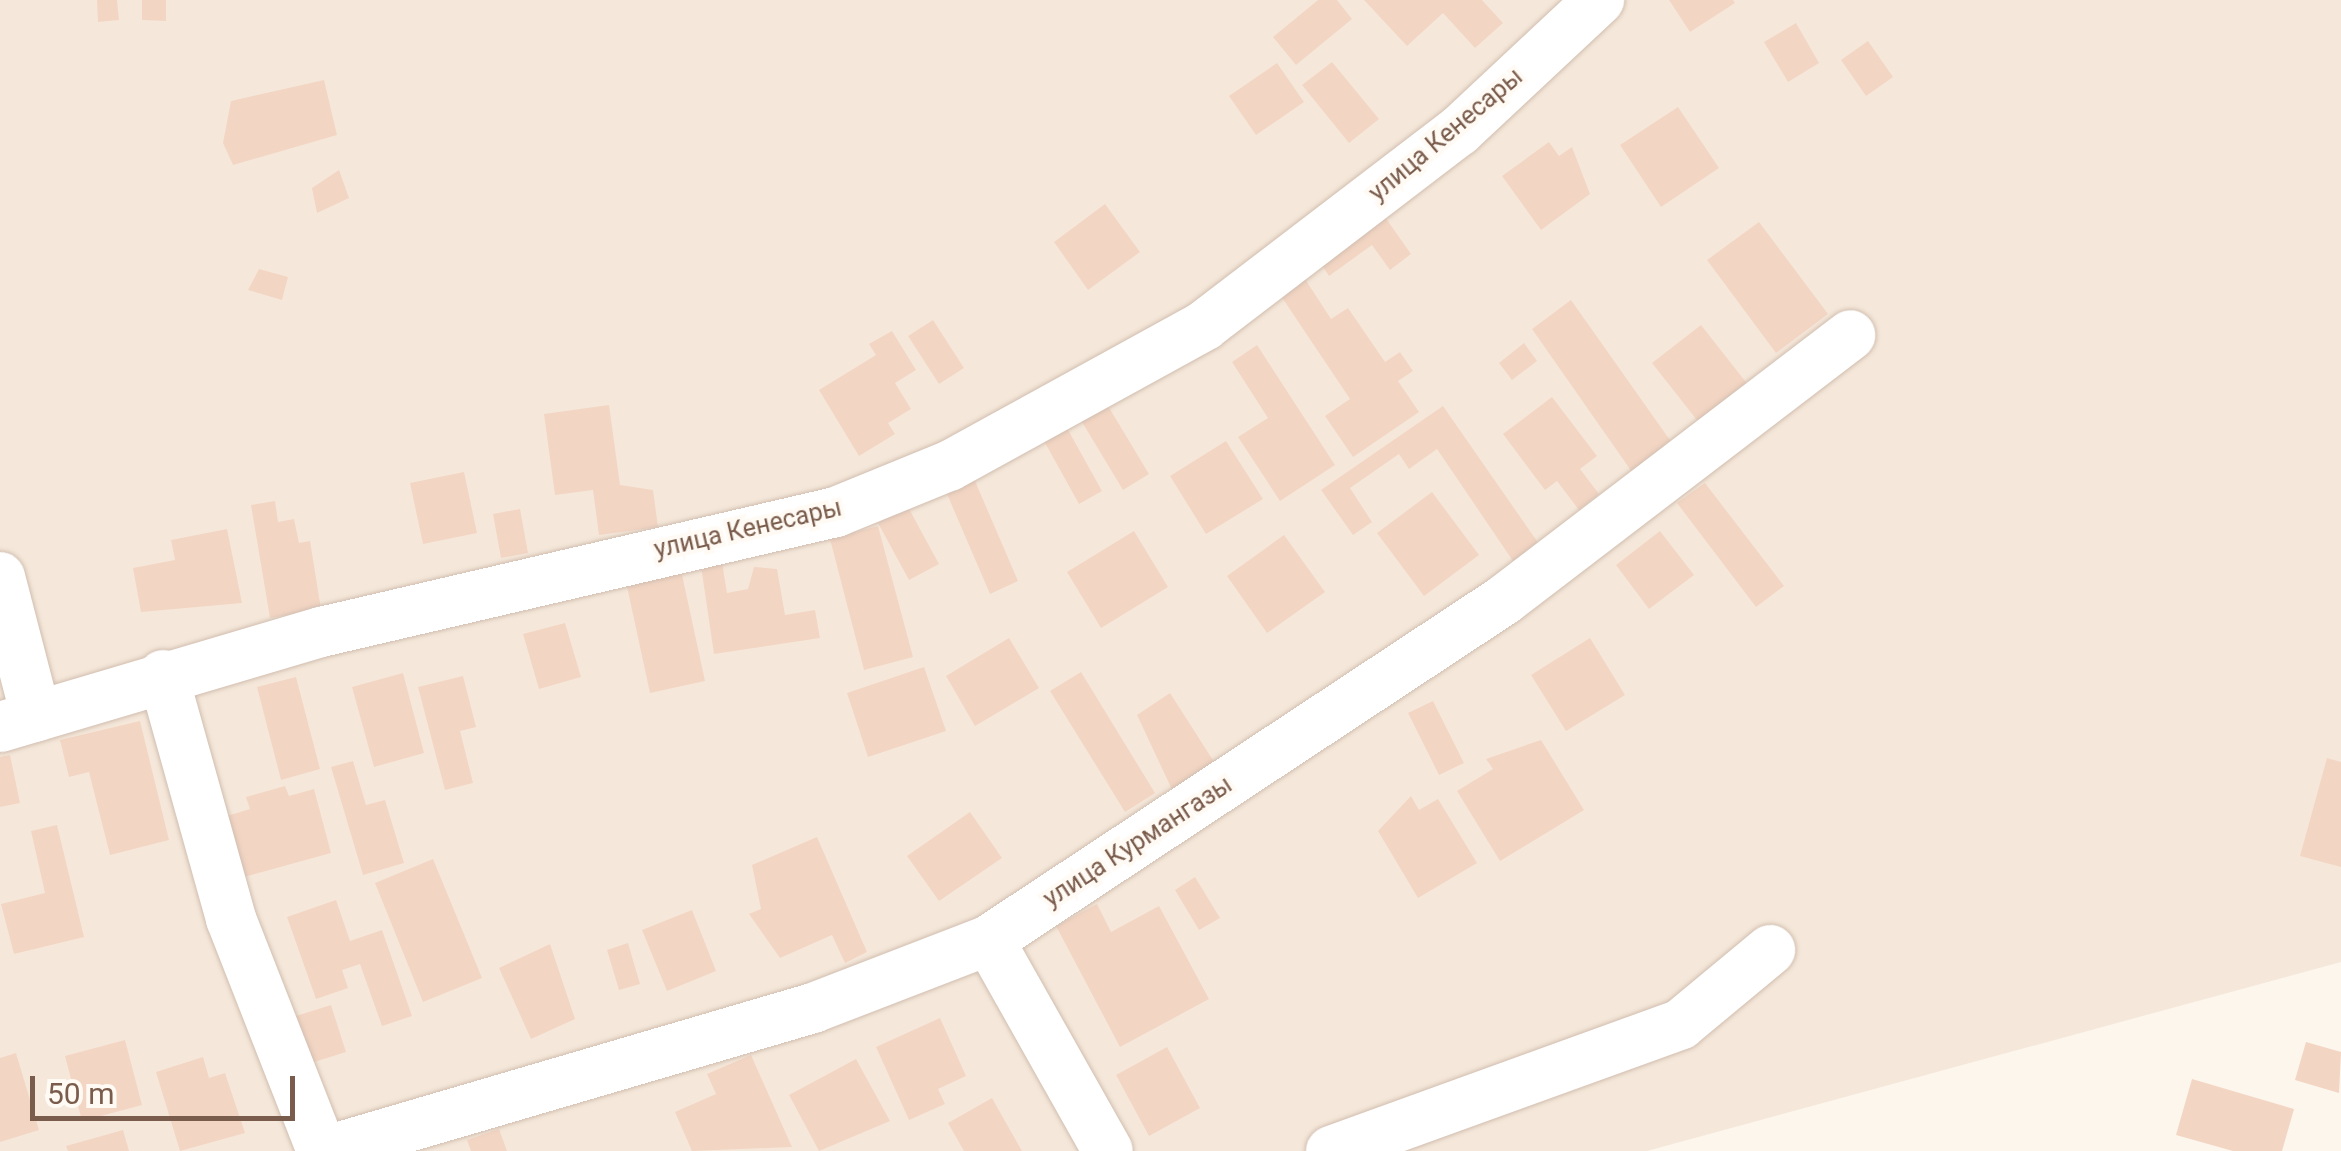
<!DOCTYPE html>
<meta charset="utf-8">
<style>
body{margin:0}
#map{position:relative;width:2341px;height:1151px;overflow:hidden;background:#fdf6ec;font-family:Roboto,sans-serif}
div>[style]{position:absolute}
[style*='--x']{left:calc(var(--x)*1px);top:calc(var(--y)*1px);width:calc(var(--w)*1px);rotate:calc(var(--a)*1deg)}
.residential>*{inset:0;background:#f5e8da}
.building>*{inset:0;background:#f3d5c3}
.roads{filter:drop-shadow(0 0 2px #d1beb0) drop-shadow(0 0 2px #d1beb0)}
.minor>*{height:50px;margin:-25px;padding:0 25px;transform-origin:25px;border-radius:25px;background:#fff}
span{translate:-50% -50%;white-space:nowrap;text-align:center;line-height:1.15;-webkit-text-stroke:8px #fffaf3;paint-order:stroke}
.street-label{font-size:25px;color:#7a5c4d}
.scale{position:absolute;left:30px;top:1076px;width:265px;height:45px;box-sizing:border-box;border:5px solid #7a5c4d;border-top:0;padding-left:12px;font-size:30px;line-height:35px;white-space:nowrap;color:#7a5c4d;-webkit-text-stroke:8px #fffaf3;paint-order:stroke}
</style>
<div id="map">
<div class="residential">
<i style="clip-path:polygon(0 0,2341px 0,2341px 962px,1647px 1151px,0 1151px)"></i>
</div>
<div class="building">
<i style="clip-path:polygon(97px 0,117px 0,119px 20px,98px 22px)"></i>
<i style="clip-path:polygon(142px 0,166px 0,166px 21px,142px 20px)"></i>
<i style="clip-path:polygon(1318px 0,1337px 0,1352px 19px,1296px 65px,1273px 37px)"></i>
<i style="clip-path:polygon(1364px 0,1482px 0,1503px 23px,1475px 48px,1443px 13px,1407px 46px)"></i>
<i style="clip-path:polygon(1669px 0,1733px 0,1735px 3px,1690px 32px)"></i>
<i style="clip-path:polygon(1796px 23px,1819px 63px,1788px 82px,1764px 42px)"></i>
<i style="clip-path:polygon(1868px 41px,1893px 77px,1866px 96px,1841px 60px)"></i>
<i style="clip-path:polygon(1332px 62px,1379px 119px,1349px 143px,1302px 85px)"></i>
<i style="clip-path:polygon(1277px 63px,1304px 102px,1256px 135px,1229px 96px)"></i>
<i style="clip-path:polygon(324px 80px,337px 135px,233px 165px,223px 143px,231px 101px)"></i>
<i style="clip-path:polygon(1678px 107px,1719px 168px,1661px 207px,1620px 145px)"></i>
<i style="clip-path:polygon(1549px 142px,1559px 156px,1572px 147px,1590px 194px,1541px 230px,1502px 176px)"></i>
<i style="clip-path:polygon(339px 170px,349px 198px,317px 213px,312px 188px)"></i>
<i style="clip-path:polygon(1105px 204px,1140px 252px,1088px 290px,1054px 242px)"></i>
<i style="clip-path:polygon(1380px 210px,1411px 254px,1390px 270px,1372px 245px,1329px 276px,1316px 256px)"></i>
<i style="clip-path:polygon(1759px 222px,1828px 314px,1776px 353px,1707px 260px)"></i>
<i style="clip-path:polygon(259px 269px,288px 277px,282px 300px,248px 290px)"></i>
<i style="clip-path:polygon(1305px 279px,1331px 319px,1348px 308px,1385px 362px,1400px 352px,1413px 371px,1398px 381px,1419px 412px,1353px 457px,1325px 416px,1350px 399px,1281px 296px)"></i>
<i style="clip-path:polygon(1571px 300px,1672px 443px,1632px 472px,1532px 329px)"></i>
<i style="clip-path:polygon(933px 320px,964px 368px,939px 384px,908px 336px)"></i>
<i style="clip-path:polygon(1701px 325px,1749px 386px,1700px 424px,1652px 363px)"></i>
<i style="clip-path:polygon(892px 331px,916px 370px,895px 383px,911px 409px,888px 423px,895px 434px,859px 456px,819px 390px,876px 355px,869px 344px)"></i>
<i style="clip-path:polygon(1524px 343px,1537px 361px,1512px 380px,1499px 363px)"></i>
<i style="clip-path:polygon(1257px 345px,1335px 465px,1280px 501px,1238px 437px,1268px 418px,1232px 362px)"></i>
<i style="clip-path:polygon(1102px 396px,1149px 474px,1123px 490px,1076px 412px)"></i>
<i style="clip-path:polygon(1552px 397px,1597px 456px,1580px 469px,1599px 494px,1579px 510px,1557px 481px,1545px 490px,1503px 434px)"></i>
<i style="clip-path:polygon(609px 405px,620px 485px,653px 490px,658px 527px,599px 535px,593px 490px,555px 495px,544px 414px)"></i>
<i style="clip-path:polygon(1443px 406px,1539px 544px,1513px 561px,1437px 449px,1409px 469px,1399px 454px,1350px 488px,1372px 522px,1353px 535px,1321px 490px)"></i>
<i style="clip-path:polygon(1067px 428px,1102px 491px,1079px 504px,1044px 441px)"></i>
<i style="clip-path:polygon(1226px 441px,1263px 499px,1206px 534px,1170px 476px)"></i>
<i style="clip-path:polygon(464px 472px,477px 533px,423px 544px,410px 483px)"></i>
<i style="clip-path:polygon(972px 474px,1018px 581px,990px 594px,944px 487px)"></i>
<i style="clip-path:polygon(1705px 483px,1784px 586px,1756px 607px,1677px 503px)"></i>
<i style="clip-path:polygon(1432px 492px,1479px 555px,1424px 596px,1377px 533px)"></i>
<i style="clip-path:polygon(275px 501px,278px 522px,294px 519px,299px 543px,310px 541px,321px 609px,270px 618px,251px 505px)"></i>
<i style="clip-path:polygon(908px 507px,939px 564px,909px 580px,878px 523px)"></i>
<i style="clip-path:polygon(520px 509px,528px 553px,501px 558px,493px 514px)"></i>
<i style="clip-path:polygon(878px 526px,913px 657px,864px 670px,830px 539px)"></i>
<i style="clip-path:polygon(227px 529px,242px 603px,141px 612px,133px 568px,175px 560px,171px 540px)"></i>
<i style="clip-path:polygon(1134px 531px,1168px 587px,1101px 628px,1067px 572px)"></i>
<i style="clip-path:polygon(1660px 531px,1694px 575px,1649px 609px,1616px 565px)"></i>
<i style="clip-path:polygon(1284px 535px,1325px 592px,1267px 633px,1227px 576px)"></i>
<i style="clip-path:polygon(722px 562px,727px 593px,748px 589px,754px 567px,777px 569px,785px 615px,815px 610px,820px 638px,714px 654px,701px 566px)"></i>
<i style="clip-path:polygon(681px 570px,705px 681px,650px 693px,626px 582px)"></i>
<i style="clip-path:polygon(565px 623px,581px 677px,539px 689px,523px 634px)"></i>
<i style="clip-path:polygon(1009px 638px,1039px 688px,975px 726px,946px 676px)"></i>
<i style="clip-path:polygon(1590px 638px,1625px 695px,1566px 731px,1531px 675px)"></i>
<i style="clip-path:polygon(924px 667px,946px 731px,868px 757px,847px 693px)"></i>
<i style="clip-path:polygon(1081px 672px,1155px 793px,1125px 812px,1050px 691px)"></i>
<i style="clip-path:polygon(403px 673px,424px 753px,374px 767px,352px 687px)"></i>
<i style="clip-path:polygon(463px 676px,476px 727px,460px 731px,473px 783px,445px 790px,418px 687px)"></i>
<i style="clip-path:polygon(296px 677px,320px 769px,281px 780px,257px 687px)"></i>
<i style="clip-path:polygon(1170px 693px,1218px 768px,1175px 796px,1137px 715px)"></i>
<i style="clip-path:polygon(1433px 701px,1464px 763px,1439px 775px,1408px 713px)"></i>
<i style="clip-path:polygon(140px 721px,169px 840px,110px 855px,89px 772px,69px 777px,60px 740px)"></i>
<i style="clip-path:polygon(1541px 740px,1584px 810px,1500px 861px,1457px 791px,1493px 769px,1486px 759px)"></i>
<i style="clip-path:polygon(10px 755px,20px 803px,0 807px,0 757px)"></i>
<i style="clip-path:polygon(2327px 758px,2341px 762px,2341px 867px,2300px 856px)"></i>
<i style="clip-path:polygon(353px 761px,366px 805px,385px 800px,404px 863px,363px 875px,331px 767px)"></i>
<i style="clip-path:polygon(285px 786px,289px 796px,314px 789px,331px 853px,244px 877px,227px 816px,250px 809px,246px 797px)"></i>
<i style="clip-path:polygon(1411px 796px,1419px 810px,1438px 799px,1477px 863px,1418px 898px,1378px 831px)"></i>
<i style="clip-path:polygon(970px 812px,1002px 858px,939px 901px,907px 856px)"></i>
<i style="clip-path:polygon(57px 825px,84px 937px,14px 954px,1px 904px,45px 893px,31px 831px)"></i>
<i style="clip-path:polygon(817px 837px,867px 952px,845px 963px,832px 935px,780px 958px,749px 914px,761px 909px,752px 865px)"></i>
<i style="clip-path:polygon(433px 859px,482px 978px,423px 1002px,375px 883px)"></i>
<i style="clip-path:polygon(1195px 877px,1220px 918px,1199px 930px,1175px 890px)"></i>
<i style="clip-path:polygon(336px 900px,350px 941px,382px 930px,412px 1016px,382px 1026px,360px 964px,342px 970px,348px 988px,316px 999px,287px 917px)"></i>
<i style="clip-path:polygon(1097px 904px,1111px 932px,1159px 906px,1209px 999px,1120px 1047px,1056px 926px)"></i>
<i style="clip-path:polygon(692px 910px,716px 971px,667px 991px,642px 930px)"></i>
<i style="clip-path:polygon(628px 943px,640px 984px,619px 990px,607px 950px)"></i>
<i style="clip-path:polygon(550px 944px,575px 1019px,531px 1039px,499px 968px)"></i>
<i style="clip-path:polygon(331px 1005px,346px 1052px,311px 1063px,296px 1016px)"></i>
<i style="clip-path:polygon(940px 1018px,966px 1076px,938px 1089px,945px 1104px,909px 1120px,876px 1047px)"></i>
<i style="clip-path:polygon(125px 1040px,142px 1105px,82px 1121px,65px 1056px)"></i>
<i style="clip-path:polygon(2306px 1042px,2341px 1052px,2339px 1093px,2295px 1080px)"></i>
<i style="clip-path:polygon(1167px 1047px,1200px 1108px,1149px 1136px,1116px 1075px)"></i>
<i style="clip-path:polygon(16px 1053px,39px 1130px,0 1142px,0 1058px)"></i>
<i style="clip-path:polygon(751px 1055px,792px 1147px,692px 1151px,675px 1112px,716px 1094px,707px 1074px)"></i>
<i style="clip-path:polygon(203px 1057px,209px 1078px,225px 1073px,245px 1133px,180px 1151px,156px 1072px)"></i>
<i style="clip-path:polygon(856px 1059px,890px 1121px,819px 1151px,789px 1095px)"></i>
<i style="clip-path:polygon(2192px 1079px,2294px 1109px,2282px 1151px,2233px 1151px,2176px 1135px)"></i>
<i style="clip-path:polygon(992px 1098px,1022px 1151px,964px 1151px,948px 1123px)"></i>
<i style="clip-path:polygon(499px 1129px,507px 1151px,471px 1151px,467px 1140px)"></i>
<i style="clip-path:polygon(123px 1130px,129px 1151px,68px 1151px,66px 1146px)"></i>
</div>
<div class="roads">
<div class="minor">
<i style="--x:0;--y:577;--w:144;--a:75.5"></i>
<i style="--x:163;--y:675;--w:253;--a:74.4"></i>
<i style="--x:231;--y:919;--w:249;--a:68.6"></i>
<i style="--x:0;--y:727;--w:335;--a:-16.5"></i>
<i style="--x:321;--y:632;--w:529;--a:-13.12"></i>
<i style="--x:836;--y:512;--w:122;--a:-22.2"></i>
<i style="--x:949;--y:466;--w:292;--a:-28.8"></i>
<i style="--x:1205;--y:325;--w:320;--a:-37.4"></i>
<i style="--x:1459;--y:131;--w:192;--a:-43.1"></i>
<i style="--x:989;--y:940;--w:242;--a:60.6"></i>
<i style="--x:326;--y:1151;--w:508;--a:-16.36"></i>
<i style="--x:813;--y:1008;--w:189;--a:-21.1"></i>
<i style="--x:989;--y:940;--w:617;--a:-33.43"></i>
<i style="--x:1504;--y:600;--w:436;--a:-37.4"></i>
<i style="--x:1331;--y:1151;--w:372;--a:-19.9"></i>
<i style="--x:1681;--y:1024;--w:116;--a:-39.7"></i>
</div>
</div>
<div class="street-label">
<span style="left:1446px;top:135px;rotate:-40deg">улица Кенесары</span>
<span style="left:748px;top:529px;rotate:-13deg">улица Кенесары</span>
<span style="left:1138px;top:842px;rotate:-33deg">улица Курмангазы</span>
</div>
<div class="scale">50 m</div>
</div>
